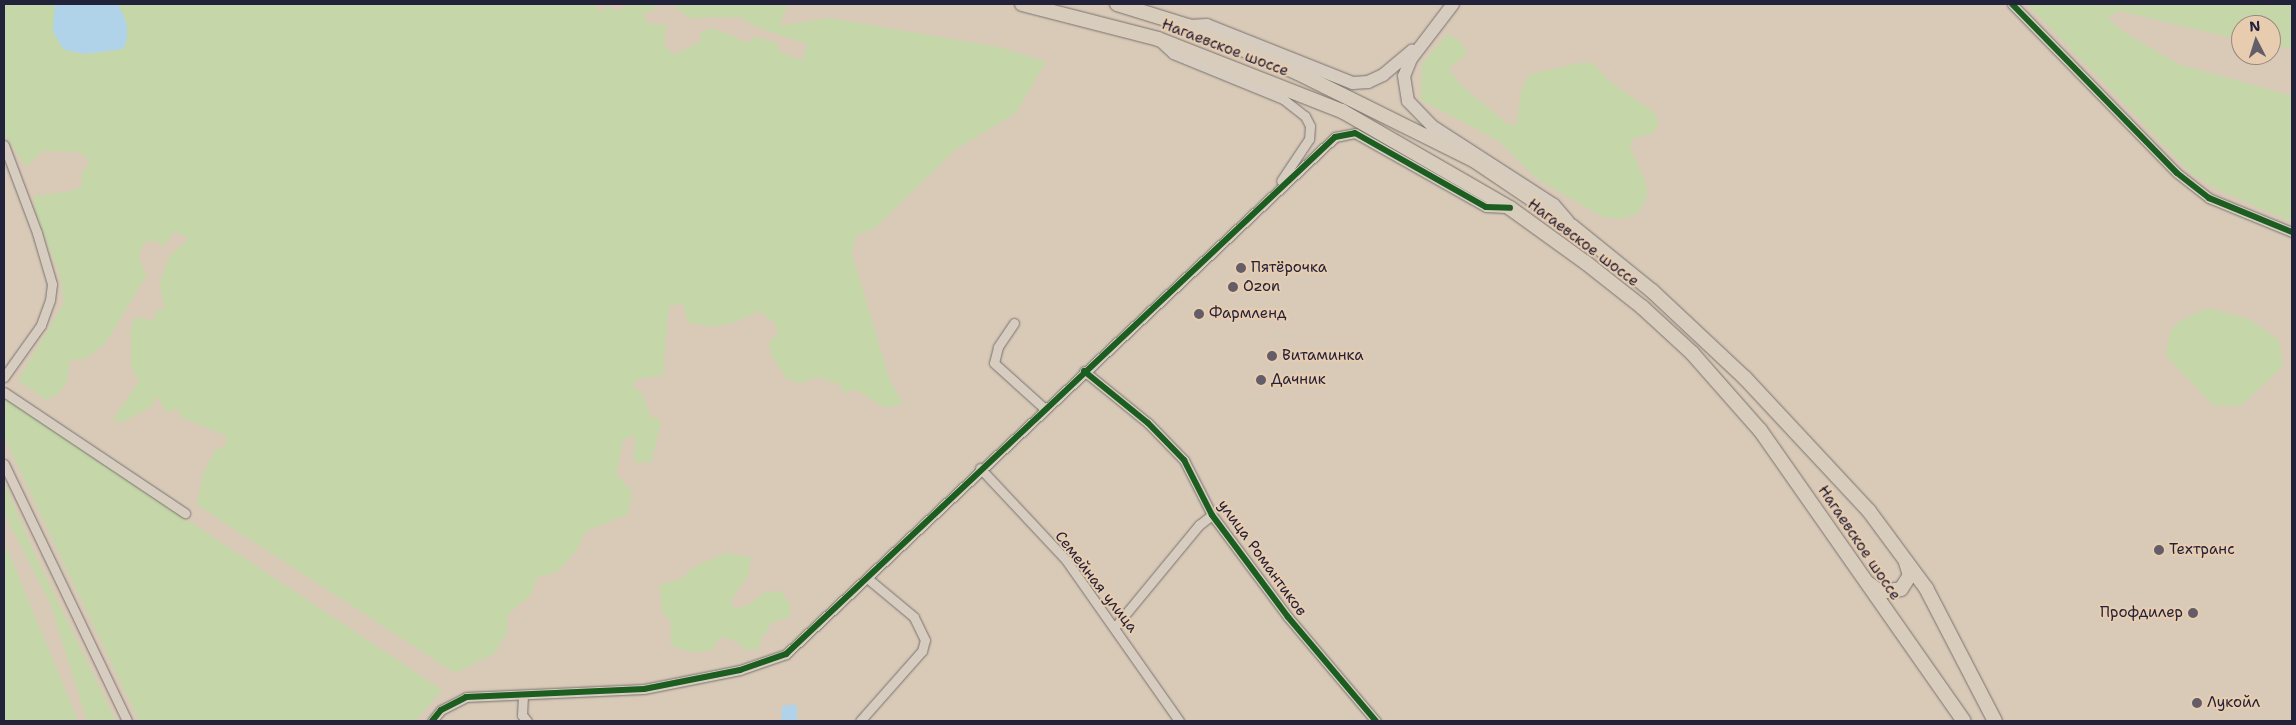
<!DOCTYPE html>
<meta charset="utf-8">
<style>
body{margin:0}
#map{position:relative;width:2296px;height:725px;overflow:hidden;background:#d9cab8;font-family:"Shantell Sans",sans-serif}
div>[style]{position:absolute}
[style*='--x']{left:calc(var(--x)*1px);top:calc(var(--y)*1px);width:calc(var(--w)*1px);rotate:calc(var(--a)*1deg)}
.green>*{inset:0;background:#c5d6a9}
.water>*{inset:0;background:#b0d3ea}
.roads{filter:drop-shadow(0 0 1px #79726f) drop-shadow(0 0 1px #79726f)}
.street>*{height:9px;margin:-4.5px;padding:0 4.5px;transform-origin:4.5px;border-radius:4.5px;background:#d6ccc0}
.secondary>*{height:12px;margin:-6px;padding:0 6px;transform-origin:6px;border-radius:6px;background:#d6ccc0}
.primary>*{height:14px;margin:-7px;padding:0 7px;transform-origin:7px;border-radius:7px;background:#d8cdbc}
.cycleway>*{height:6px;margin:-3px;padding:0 3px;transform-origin:3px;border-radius:3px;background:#1b5e20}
.dots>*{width:14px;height:14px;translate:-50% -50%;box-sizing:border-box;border:2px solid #e8ccaf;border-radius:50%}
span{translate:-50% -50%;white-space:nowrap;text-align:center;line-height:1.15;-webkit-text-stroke:4px #e8ccaf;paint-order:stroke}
.street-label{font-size:15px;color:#22223b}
.poi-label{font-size:15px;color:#22223b}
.left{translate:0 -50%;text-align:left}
.right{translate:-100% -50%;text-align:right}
.frame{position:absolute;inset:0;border:5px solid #22223b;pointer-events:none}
.north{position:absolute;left:2231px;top:15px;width:50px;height:50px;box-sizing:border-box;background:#e8ccaf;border:1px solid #998881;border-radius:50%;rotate:355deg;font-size:14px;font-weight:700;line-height:20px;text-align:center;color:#22223b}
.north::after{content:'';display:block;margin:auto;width:18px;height:22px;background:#625d67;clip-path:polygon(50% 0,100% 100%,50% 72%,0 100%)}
</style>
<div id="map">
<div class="green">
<i style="clip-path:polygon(4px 4px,596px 4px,598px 12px,609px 6px,617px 11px,630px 4px,657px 4px,653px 10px,642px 15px,650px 24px,667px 25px,664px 45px,674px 55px,701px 41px,700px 32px,714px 28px,748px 43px,755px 36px,779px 44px,778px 51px,802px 61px,807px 44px,754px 26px,740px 17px,688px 18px,672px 4px,789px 4px,779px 26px,829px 18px,999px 47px,1046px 62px,1016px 113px,955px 150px,874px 229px,856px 235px,852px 254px,890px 380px,903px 404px,886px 408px,854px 389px,845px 394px,839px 384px,817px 377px,800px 383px,787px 379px,771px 355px,769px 342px,778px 333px,776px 324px,759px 311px,736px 322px,715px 327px,688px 323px,683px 304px,669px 306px,663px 376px,641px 378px,632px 385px,642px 393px,651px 417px,658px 418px,661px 423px,651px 462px,634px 463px,635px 438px,631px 435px,623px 441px,616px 474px,632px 491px,628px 514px,585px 532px,577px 550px,557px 572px,537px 577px,531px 595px,508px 614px,507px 633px,494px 654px,455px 673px,197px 505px,203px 473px,216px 449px,225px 447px,227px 436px,182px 418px,177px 408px,166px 413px,159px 399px,154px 398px,154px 405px,125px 421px,112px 421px,139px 381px,131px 367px,131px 327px,136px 317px,154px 321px,155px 312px,164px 309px,160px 282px,170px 255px,189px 239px,175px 231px,164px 246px,154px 241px,144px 242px,139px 259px,147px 275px,105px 344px,85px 359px,70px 360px,67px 383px,57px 395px,46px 400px,18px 380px,64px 303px,61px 279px,35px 210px,34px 196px,72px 191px,82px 186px,81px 175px,90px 161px,79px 152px,43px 151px,26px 167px,4px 134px)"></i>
<i style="clip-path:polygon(2027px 4px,2292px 4px,2292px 48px,2271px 46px,2271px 25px,2241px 25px,2241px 40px,2119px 11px,2108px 18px,2124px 32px,2178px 64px,2289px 95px,2292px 89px,2292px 222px,2214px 188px,2192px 174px)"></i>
<i style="clip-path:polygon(1448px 33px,1461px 42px,1467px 54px,1449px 69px,1461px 85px,1509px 125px,1517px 124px,1521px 91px,1530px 74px,1579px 63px,1593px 63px,1610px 82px,1655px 113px,1659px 124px,1653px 133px,1632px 139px,1630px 147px,1646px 183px,1647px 198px,1637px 214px,1621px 219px,1603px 217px,1537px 179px,1499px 141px,1421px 100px,1422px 64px)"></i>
<i style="clip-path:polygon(2207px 308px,2249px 319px,2279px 340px,2283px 366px,2241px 406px,2213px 405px,2166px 356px,2170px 332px,2178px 322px)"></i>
<i style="clip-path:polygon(4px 395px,102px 463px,442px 690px,415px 721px,139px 721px,4px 437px)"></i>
<i style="clip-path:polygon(4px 481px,33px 550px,116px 721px,87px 721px,50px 603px,4px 513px)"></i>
<i style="clip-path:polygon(4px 543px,13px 562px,78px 721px,4px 721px)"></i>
<i style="clip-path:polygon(726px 553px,751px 557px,748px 576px,731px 600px,734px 610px,750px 604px,763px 593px,781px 591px,791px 606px,789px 618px,771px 622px,767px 632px,760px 639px,760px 648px,744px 651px,741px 644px,724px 637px,716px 642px,715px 648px,704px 652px,689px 652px,671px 646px,671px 622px,662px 611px,659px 585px,681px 579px,693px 567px)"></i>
</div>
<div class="water">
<i style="clip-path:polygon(55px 4px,118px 4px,127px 24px,127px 40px,123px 49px,84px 54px,63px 49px,53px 31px)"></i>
<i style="clip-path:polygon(786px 705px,797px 705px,797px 721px,779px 721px,782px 718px,781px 708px)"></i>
</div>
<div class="roads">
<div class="street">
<i style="--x:2012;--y:4;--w:236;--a:45.7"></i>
<i style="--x:2177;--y:173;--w:41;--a:38"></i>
<i style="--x:2209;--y:198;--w:90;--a:22.3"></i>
<i style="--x:1162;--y:44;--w:15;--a:42"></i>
<i style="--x:1173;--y:54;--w:119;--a:22.2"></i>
<i style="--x:1283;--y:99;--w:28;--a:38"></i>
<i style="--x:1305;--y:116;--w:11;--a:63"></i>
<i style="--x:1310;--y:126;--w:13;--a:94"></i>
<i style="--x:1309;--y:139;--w:50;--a:123.7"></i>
<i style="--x:4;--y:145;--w:94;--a:69.4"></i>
<i style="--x:37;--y:233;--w:53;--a:73.6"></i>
<i style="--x:52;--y:284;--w:16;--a:97"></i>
<i style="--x:50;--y:300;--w:27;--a:110"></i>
<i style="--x:41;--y:325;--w:64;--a:125.4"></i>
<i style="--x:1014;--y:323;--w:29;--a:124"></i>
<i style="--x:998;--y:347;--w:16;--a:104"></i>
<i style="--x:994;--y:363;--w:67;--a:42"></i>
<i style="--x:1084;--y:371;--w:82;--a:39.1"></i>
<i style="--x:1148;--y:423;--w:52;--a:45.8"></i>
<i style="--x:1184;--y:460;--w:62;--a:63"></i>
<i style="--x:1212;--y:515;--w:127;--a:53.3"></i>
<i style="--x:1288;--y:617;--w:136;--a:49.8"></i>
<i style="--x:4;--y:392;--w:218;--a:33.8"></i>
<i style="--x:4;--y:464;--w:285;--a:64.4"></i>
<i style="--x:980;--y:468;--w:126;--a:46.9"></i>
<i style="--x:1066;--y:560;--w:197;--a:54.9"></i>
<i style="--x:1114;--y:628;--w:134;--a:-50.5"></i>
<i style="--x:1199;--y:525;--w:16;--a:-38"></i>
<i style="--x:523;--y:696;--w:19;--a:93"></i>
<i style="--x:522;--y:715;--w:8;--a:50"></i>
<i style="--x:432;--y:721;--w:14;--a:-51"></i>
<i style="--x:441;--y:710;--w:28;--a:-27"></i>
<i style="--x:466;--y:697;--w:178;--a:-2.6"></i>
<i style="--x:644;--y:689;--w:98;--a:-11.2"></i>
<i style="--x:740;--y:670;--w:49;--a:-19.2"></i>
<i style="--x:786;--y:654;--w:754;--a:-43.28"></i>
<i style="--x:1335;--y:137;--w:20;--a:-11"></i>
<i style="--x:1355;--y:133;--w:150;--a:29.5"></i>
<i style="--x:1486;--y:207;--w:19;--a:3"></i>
<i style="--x:860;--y:721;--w:94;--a:-48.5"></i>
<i style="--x:922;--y:651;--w:11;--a:-75"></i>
<i style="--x:925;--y:640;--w:25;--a:-116"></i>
<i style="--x:914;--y:617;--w:61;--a:-140.3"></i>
</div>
<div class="secondary">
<i style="--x:1453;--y:4;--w:69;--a:127.4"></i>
<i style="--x:1411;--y:59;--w:18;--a:112"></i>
<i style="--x:1404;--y:76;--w:25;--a:81"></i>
<i style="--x:1408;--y:101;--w:35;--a:46"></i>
<i style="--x:1432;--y:126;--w:145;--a:32.9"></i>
<i style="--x:1554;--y:205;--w:21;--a:49"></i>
<i style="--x:1188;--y:26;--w:19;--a:-3"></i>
<i style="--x:1207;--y:25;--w:157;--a:21.7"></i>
<i style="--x:1353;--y:83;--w:15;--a:-4"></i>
<i style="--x:1368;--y:82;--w:17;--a:-25"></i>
<i style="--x:1383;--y:75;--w:38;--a:-40"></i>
</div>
<div class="primary">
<i style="--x:1022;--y:4;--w:140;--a:14.4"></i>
<i style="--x:1158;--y:39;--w:198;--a:21.4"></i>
<i style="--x:1342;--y:111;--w:194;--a:30"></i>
<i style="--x:1510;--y:208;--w:92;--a:35.8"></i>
<i style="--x:1585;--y:262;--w:73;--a:38.3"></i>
<i style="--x:1642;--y:307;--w:68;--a:42.6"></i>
<i style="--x:1692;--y:353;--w:103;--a:48.6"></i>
<i style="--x:1760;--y:430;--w:355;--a:55"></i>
<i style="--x:1117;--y:4;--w:74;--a:17.2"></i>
<i style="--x:1188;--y:26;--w:120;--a:23.1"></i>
<i style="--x:1298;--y:73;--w:198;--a:26.4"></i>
<i style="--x:1475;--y:161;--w:118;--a:34"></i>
<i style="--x:1573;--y:227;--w:102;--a:39"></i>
<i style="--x:1652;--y:291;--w:127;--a:43.1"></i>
<i style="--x:1745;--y:378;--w:182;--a:47"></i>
<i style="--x:1869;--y:511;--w:96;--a:53.5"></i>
<i style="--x:1926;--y:588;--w:150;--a:62.6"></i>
<i style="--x:1869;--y:584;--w:14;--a:36"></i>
<i style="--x:1880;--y:592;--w:21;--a:-8"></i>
<i style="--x:1901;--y:589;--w:17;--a:-57"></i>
<i style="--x:1910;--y:575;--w:13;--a:-108"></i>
</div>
</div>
<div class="cycleway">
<i style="--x:2012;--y:4;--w:236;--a:45.7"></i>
<i style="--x:2177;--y:173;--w:41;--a:38"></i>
<i style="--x:2209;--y:198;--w:90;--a:22.3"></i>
<i style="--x:1084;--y:371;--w:82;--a:39.1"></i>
<i style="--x:1148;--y:423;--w:52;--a:45.8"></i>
<i style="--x:1184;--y:460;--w:62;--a:63"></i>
<i style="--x:1212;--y:515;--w:127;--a:53.3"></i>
<i style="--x:1288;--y:617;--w:136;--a:49.8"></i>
<i style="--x:432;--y:721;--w:14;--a:-51"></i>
<i style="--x:441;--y:710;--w:28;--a:-27"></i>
<i style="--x:466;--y:697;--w:178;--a:-2.6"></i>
<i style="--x:644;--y:689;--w:98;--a:-11.2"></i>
<i style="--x:740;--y:670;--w:49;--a:-19.2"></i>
<i style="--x:786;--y:654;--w:754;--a:-43.28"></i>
<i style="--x:1335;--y:137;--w:20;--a:-11"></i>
<i style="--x:1355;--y:133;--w:150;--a:29.5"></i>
<i style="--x:1486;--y:207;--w:24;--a:2"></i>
</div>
<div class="dots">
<i style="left:1241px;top:268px;background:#625d67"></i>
<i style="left:1233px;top:287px;background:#625d67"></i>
<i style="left:1199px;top:314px;background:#625d67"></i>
<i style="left:1272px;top:356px;background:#625d67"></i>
<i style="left:1261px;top:380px;background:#625d67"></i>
<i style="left:2159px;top:550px;background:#625d67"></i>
<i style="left:2193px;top:613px;background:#625d67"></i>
<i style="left:2197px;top:703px;background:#625d67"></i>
</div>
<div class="street-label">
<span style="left:1225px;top:48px;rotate:21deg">Нагаевское шоссе</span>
<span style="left:1583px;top:243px;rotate:37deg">Нагаевское шоссе</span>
<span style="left:1859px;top:543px;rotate:56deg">Нагаевское шоссе</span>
<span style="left:1262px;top:558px;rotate:54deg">улица Романтиков</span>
<span style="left:1096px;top:582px;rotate:52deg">Семейная улица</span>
</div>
<div class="poi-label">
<span class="left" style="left:1251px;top:268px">Пятёрочка</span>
<span class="left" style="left:1243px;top:287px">Ozon</span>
<span class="left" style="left:1209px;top:314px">Фармленд</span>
<span class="left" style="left:1282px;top:356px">Витаминка</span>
<span class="left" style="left:1271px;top:380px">Дачник</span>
<span class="left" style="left:2169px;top:550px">Техтранс</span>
<span class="right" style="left:2183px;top:613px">Профдилер</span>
<span class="left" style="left:2207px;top:703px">Лукойл</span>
</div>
<div class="frame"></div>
<div class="north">N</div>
</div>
